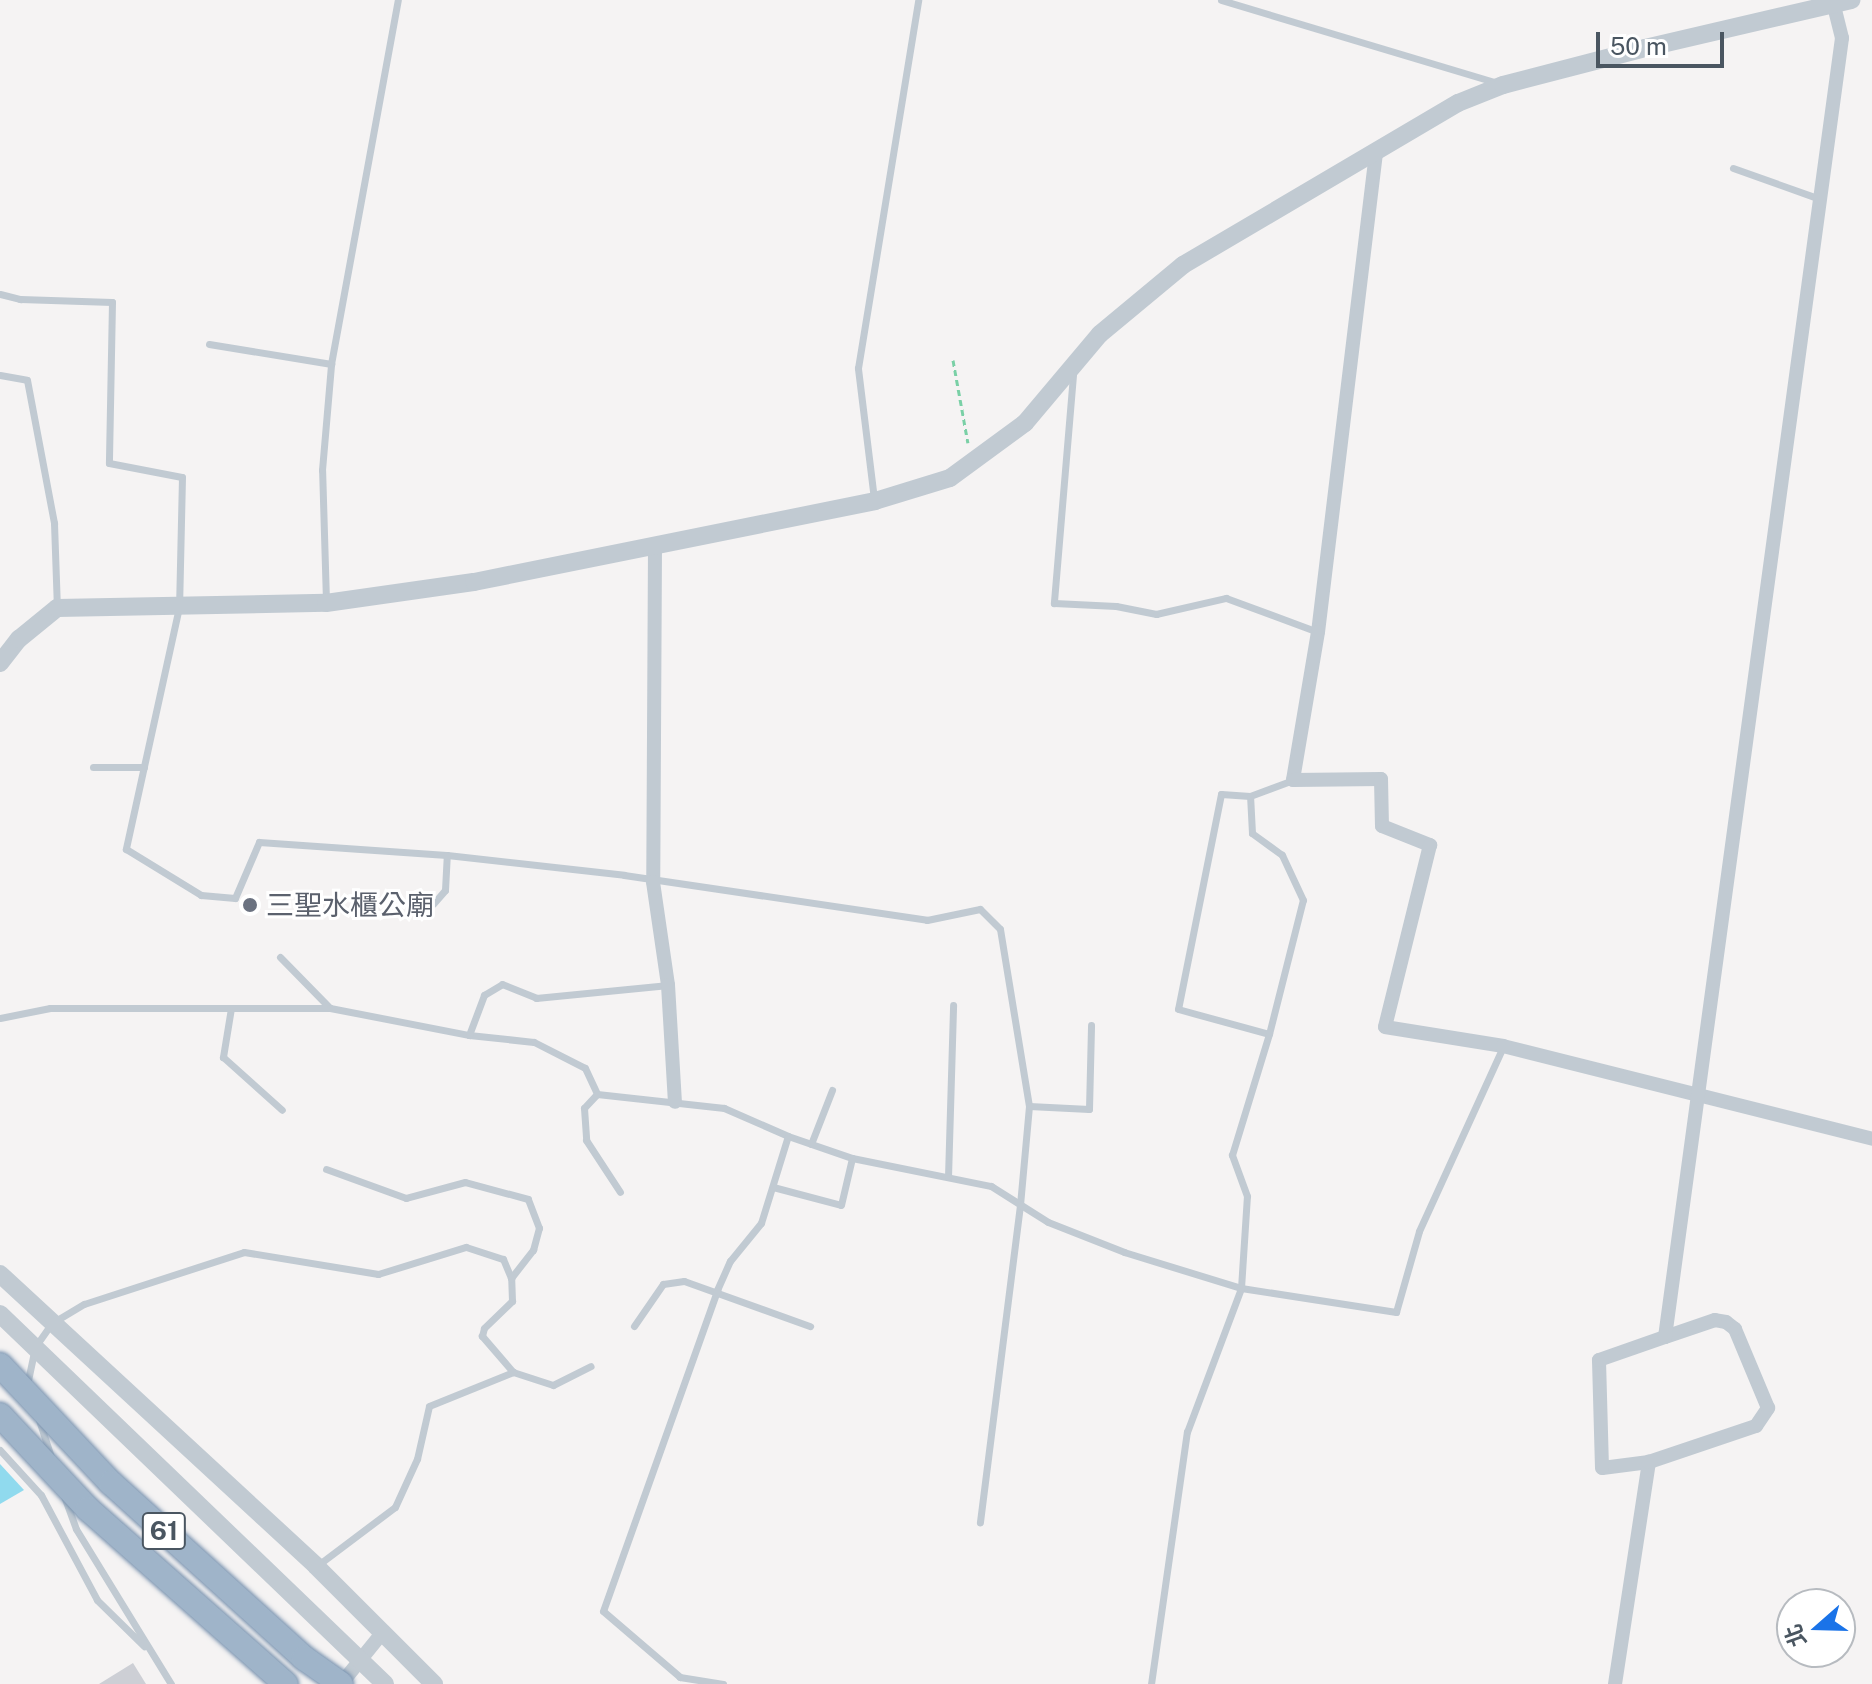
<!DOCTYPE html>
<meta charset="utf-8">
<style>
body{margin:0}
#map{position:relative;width:1872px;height:1684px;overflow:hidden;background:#f5f3f3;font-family:"Public Sans","Noto Sans TC",sans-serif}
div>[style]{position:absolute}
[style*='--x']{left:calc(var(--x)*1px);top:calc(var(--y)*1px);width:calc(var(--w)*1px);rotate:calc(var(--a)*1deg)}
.water>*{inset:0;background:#90daee}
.building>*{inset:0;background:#cdcfd5}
.path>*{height:3px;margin-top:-1.5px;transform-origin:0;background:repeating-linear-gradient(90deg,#7ad0a6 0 6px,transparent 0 10px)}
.service>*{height:7px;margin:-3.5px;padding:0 3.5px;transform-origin:3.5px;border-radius:3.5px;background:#c1cad2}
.minor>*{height:14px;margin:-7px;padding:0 7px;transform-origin:7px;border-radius:7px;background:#c1cad2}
.tertiary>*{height:18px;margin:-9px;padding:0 9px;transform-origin:9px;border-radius:9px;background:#c1cad2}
.bridges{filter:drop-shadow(0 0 2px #7690ad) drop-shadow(0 0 2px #7690ad)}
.trunk-bridge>*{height:24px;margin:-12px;padding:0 12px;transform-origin:12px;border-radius:12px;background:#9fb4c9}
.dots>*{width:22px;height:22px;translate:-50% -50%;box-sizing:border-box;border:4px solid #fff;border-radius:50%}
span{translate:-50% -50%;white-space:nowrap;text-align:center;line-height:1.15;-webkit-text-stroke:6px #fff;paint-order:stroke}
.shield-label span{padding:2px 6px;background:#fff;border:2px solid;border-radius:6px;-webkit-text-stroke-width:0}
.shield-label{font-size:26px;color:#4a5661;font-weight:700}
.worship-label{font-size:28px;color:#5b616d}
.left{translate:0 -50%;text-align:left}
.north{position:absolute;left:1776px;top:1588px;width:80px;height:80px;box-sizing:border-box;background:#fff;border:2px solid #b7bbc0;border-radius:50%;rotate:250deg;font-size:22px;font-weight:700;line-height:32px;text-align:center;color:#4a5661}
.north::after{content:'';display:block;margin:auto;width:28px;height:36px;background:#1a73e8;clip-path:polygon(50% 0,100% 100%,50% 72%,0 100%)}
.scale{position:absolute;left:1596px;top:32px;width:128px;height:36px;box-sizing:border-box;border:4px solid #4a5661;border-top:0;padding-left:10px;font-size:24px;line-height:28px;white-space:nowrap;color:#4a5661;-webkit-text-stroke:6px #fff;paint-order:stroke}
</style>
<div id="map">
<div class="water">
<i style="clip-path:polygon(0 1464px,24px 1490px,0 1504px)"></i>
</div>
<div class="building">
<i style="clip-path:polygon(133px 1663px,146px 1684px,99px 1684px)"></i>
</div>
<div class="path">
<i style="--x:953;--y:360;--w:84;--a:79.8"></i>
</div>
<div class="service">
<i style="--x:1221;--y:0;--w:288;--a:16.7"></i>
<i style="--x:1733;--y:168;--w:92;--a:19.6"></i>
<i style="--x:0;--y:294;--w:21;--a:14"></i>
<i style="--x:20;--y:299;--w:92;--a:1.9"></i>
<i style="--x:112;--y:302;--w:161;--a:91.1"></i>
<i style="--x:109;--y:463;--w:74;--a:10.9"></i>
<i style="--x:182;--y:477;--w:130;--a:91.3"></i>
<i style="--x:179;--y:607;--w:248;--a:102.4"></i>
<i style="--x:126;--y:849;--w:88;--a:31.5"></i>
<i style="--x:201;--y:895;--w:34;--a:5"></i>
<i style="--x:235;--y:898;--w:61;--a:-66.8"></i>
<i style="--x:259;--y:842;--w:188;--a:4"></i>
<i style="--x:447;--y:855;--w:178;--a:6.4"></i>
<i style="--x:624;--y:875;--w:306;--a:8.4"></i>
<i style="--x:927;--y:920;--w:54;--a:-11.7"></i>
<i style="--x:980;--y:909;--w:28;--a:45"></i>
<i style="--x:1000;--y:929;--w:179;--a:80.7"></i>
<i style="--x:1029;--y:1106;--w:99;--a:95.2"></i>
<i style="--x:1020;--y:1205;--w:320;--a:97.2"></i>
<i style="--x:209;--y:344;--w:124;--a:9.3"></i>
<i style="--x:0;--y:375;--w:27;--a:10"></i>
<i style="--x:27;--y:380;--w:146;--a:79.3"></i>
<i style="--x:54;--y:523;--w:85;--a:88"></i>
<i style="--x:1073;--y:375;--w:229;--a:94.8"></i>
<i style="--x:1054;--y:603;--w:62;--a:2.8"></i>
<i style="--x:1116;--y:606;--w:41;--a:11.3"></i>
<i style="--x:1156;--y:614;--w:72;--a:-12.9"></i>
<i style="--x:1226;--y:598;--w:98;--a:20.3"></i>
<i style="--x:874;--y:499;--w:132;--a:-97"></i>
<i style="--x:858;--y:368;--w:373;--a:-80.7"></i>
<i style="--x:326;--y:601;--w:131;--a:-91.7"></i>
<i style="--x:322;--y:470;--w:106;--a:-85.1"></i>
<i style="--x:331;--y:364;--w:370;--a:-79.6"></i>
<i style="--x:93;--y:767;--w:51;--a:0"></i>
<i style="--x:1250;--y:796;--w:29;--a:-176"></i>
<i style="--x:1221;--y:794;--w:219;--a:101.3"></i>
<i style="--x:1178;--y:1009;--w:94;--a:15.4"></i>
<i style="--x:433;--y:904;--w:18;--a:-49"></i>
<i style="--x:445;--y:890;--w:35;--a:-87"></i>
<i style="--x:280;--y:957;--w:71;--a:45.6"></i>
<i style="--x:231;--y:1008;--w:50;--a:99.3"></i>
<i style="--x:223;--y:1057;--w:79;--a:41.9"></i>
<i style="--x:0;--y:1018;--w:51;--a:-11.3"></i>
<i style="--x:50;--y:1008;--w:280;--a:0"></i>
<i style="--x:330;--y:1008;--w:142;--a:11"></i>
<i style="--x:469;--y:1035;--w:65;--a:6.1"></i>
<i style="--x:534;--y:1042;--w:57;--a:27"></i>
<i style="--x:585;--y:1068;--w:29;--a:65"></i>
<i style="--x:597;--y:1094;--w:128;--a:6.3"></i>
<i style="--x:724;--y:1108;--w:70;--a:23.6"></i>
<i style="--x:788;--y:1136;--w:68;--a:19"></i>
<i style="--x:852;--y:1158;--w:142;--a:11.4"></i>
<i style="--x:991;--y:1186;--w:67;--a:32.3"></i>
<i style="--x:1048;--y:1222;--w:82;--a:21.5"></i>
<i style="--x:1124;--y:1252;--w:122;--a:17.1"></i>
<i style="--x:1241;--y:1288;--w:157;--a:8.8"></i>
<i style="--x:1396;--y:1312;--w:84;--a:-74.1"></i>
<i style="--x:1419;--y:1231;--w:202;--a:-65.5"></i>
<i style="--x:469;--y:1035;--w:43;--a:-69.4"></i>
<i style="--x:484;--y:995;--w:21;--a:-31"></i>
<i style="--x:502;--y:984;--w:37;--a:22"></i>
<i style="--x:536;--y:998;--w:133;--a:-5.6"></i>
<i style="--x:597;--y:1094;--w:19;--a:133"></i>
<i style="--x:584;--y:1108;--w:32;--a:86"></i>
<i style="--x:586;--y:1140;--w:62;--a:56.8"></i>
<i style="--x:1029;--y:1106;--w:60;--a:2.9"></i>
<i style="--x:1089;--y:1109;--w:84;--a:-88.6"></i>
<i style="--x:811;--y:1144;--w:58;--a:-68.7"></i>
<i style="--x:948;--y:1177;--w:172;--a:-88.3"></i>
<i style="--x:773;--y:1187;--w:70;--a:14.8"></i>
<i style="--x:841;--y:1205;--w:48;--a:-76.8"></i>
<i style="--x:634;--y:1326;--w:51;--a:-55.4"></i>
<i style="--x:663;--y:1284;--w:21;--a:-8"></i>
<i style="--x:684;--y:1281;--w:134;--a:19.7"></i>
<i style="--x:513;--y:1372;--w:42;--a:18"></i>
<i style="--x:553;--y:1385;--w:42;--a:-26.6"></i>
<i style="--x:27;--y:1385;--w:39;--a:-78"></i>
<i style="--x:35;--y:1347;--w:29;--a:-55"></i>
<i style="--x:52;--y:1323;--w:37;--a:-31"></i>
<i style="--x:84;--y:1304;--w:168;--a:-18"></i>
<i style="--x:244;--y:1252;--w:136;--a:9.3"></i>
<i style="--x:378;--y:1274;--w:92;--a:-17.1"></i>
<i style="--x:466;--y:1247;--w:39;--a:18"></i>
<i style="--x:503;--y:1259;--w:21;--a:67"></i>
<i style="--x:39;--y:1420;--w:39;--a:72"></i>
<i style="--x:0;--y:1450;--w:61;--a:47.7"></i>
<i style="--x:41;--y:1495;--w:119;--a:61.9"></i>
<i style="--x:97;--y:1600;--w:66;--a:44.4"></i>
<i style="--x:64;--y:1496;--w:35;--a:70"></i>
<i style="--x:76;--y:1529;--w:182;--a:58.5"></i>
<i style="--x:318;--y:1565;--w:96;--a:-37"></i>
<i style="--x:395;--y:1507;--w:53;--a:-65.4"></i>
<i style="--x:417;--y:1459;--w:54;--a:-77.2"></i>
<i style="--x:429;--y:1406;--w:91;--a:-22"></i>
<i style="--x:513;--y:1372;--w:48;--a:-130.7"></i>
<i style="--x:482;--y:1336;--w:8;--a:-76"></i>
<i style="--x:484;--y:1328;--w:39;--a:-44"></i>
<i style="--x:512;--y:1301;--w:23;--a:-92"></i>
<i style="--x:511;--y:1278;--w:36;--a:-52"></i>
<i style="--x:533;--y:1250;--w:23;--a:-75"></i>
<i style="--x:539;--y:1228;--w:31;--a:-111"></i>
<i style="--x:528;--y:1199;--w:65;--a:-164.9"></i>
<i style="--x:465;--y:1182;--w:61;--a:164.8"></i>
<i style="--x:406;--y:1198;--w:85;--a:-160.1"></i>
<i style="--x:723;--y:1684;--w:44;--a:-170.8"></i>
<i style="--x:680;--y:1677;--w:101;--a:-139.4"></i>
<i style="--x:603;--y:1611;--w:341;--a:-70.4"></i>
<i style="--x:717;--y:1290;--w:32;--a:-66"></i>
<i style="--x:730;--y:1261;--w:49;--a:-50.8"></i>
<i style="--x:761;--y:1223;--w:91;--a:-72.8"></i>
<i style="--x:1151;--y:1684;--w:255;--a:-81.9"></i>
<i style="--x:1187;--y:1432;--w:154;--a:-69.4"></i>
<i style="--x:1241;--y:1288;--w:92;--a:-86.3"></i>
<i style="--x:1247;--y:1196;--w:44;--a:-110.1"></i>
<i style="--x:1232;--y:1155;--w:127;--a:-73"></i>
<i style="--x:1269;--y:1034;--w:138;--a:-75.8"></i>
<i style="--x:1303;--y:900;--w:50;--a:-115"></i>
<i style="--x:1282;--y:855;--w:37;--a:-144"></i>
<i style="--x:1252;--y:833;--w:37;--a:-93"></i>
<i style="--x:1250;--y:796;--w:46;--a:-20.4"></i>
</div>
<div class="minor">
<i style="--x:1376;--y:153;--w:482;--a:96.9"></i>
<i style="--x:1318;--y:632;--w:150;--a:99.6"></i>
<i style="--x:1293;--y:780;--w:88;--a:-0.7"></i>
<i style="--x:1381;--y:779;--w:47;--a:88.8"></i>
<i style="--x:1382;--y:826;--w:52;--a:21.6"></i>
<i style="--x:1430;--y:845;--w:187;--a:103.9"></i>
<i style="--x:1385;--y:1027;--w:120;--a:9.1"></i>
<i style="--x:1503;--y:1046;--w:381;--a:14.1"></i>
<i style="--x:655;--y:546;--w:336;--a:90.3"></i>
<i style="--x:653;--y:882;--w:104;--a:81.7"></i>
<i style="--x:668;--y:985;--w:117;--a:86.6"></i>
<i style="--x:1649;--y:1462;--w:47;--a:172.7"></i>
<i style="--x:1602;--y:1468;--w:108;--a:-91.6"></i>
<i style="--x:1599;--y:1360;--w:70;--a:-19.2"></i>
<i style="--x:341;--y:1684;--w:67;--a:-51.1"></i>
<i style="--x:1615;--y:1684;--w:225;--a:-81.3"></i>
<i style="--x:1649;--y:1462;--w:113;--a:-18.6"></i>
<i style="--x:1756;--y:1426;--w:22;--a:-56"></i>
<i style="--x:1768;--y:1408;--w:86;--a:-112.7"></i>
<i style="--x:1735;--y:1329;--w:11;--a:-142"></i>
<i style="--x:1726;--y:1322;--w:11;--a:-170"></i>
<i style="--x:1715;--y:1320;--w:53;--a:161.2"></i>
<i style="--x:1665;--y:1337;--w:1311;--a:-82.24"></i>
<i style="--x:1842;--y:38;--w:33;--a:-104"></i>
</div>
<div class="tertiary">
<i style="--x:0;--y:663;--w:31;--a:-52"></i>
<i style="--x:19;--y:639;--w:49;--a:-39.2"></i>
<i style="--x:57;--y:608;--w:269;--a:-1.1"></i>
<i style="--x:326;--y:603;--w:149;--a:-8.1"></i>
<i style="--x:474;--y:582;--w:409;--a:-11.4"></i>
<i style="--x:875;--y:501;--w:78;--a:-17"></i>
<i style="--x:950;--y:478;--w:93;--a:-36.3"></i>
<i style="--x:1025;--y:423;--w:116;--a:-49.9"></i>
<i style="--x:1100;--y:334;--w:108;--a:-39.7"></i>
<i style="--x:1183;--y:265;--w:319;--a:-30.5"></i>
<i style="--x:1458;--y:103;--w:48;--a:-21.8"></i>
<i style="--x:1503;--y:85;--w:147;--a:-14.6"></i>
<i style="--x:1645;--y:48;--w:212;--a:-13.1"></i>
<i style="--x:0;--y:1274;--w:430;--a:42.7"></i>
<i style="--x:316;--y:1566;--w:167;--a:45"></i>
<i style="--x:0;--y:1314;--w:534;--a:43.86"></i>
</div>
<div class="bridges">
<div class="trunk-bridge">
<i style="--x:0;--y:1365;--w:162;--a:46.8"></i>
<i style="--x:111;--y:1483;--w:261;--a:42.2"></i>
<i style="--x:304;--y:1658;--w:45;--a:35.1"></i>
<i style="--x:0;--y:1415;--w:129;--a:46.9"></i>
<i style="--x:88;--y:1509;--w:264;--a:41.5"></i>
</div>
</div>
<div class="dots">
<i style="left:250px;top:905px;background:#6b7280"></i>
</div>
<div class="shield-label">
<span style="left:164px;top:1531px">61</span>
</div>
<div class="worship-label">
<span class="left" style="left:266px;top:905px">三聖水櫃公廟</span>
</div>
<div class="north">北</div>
<div class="scale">50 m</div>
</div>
